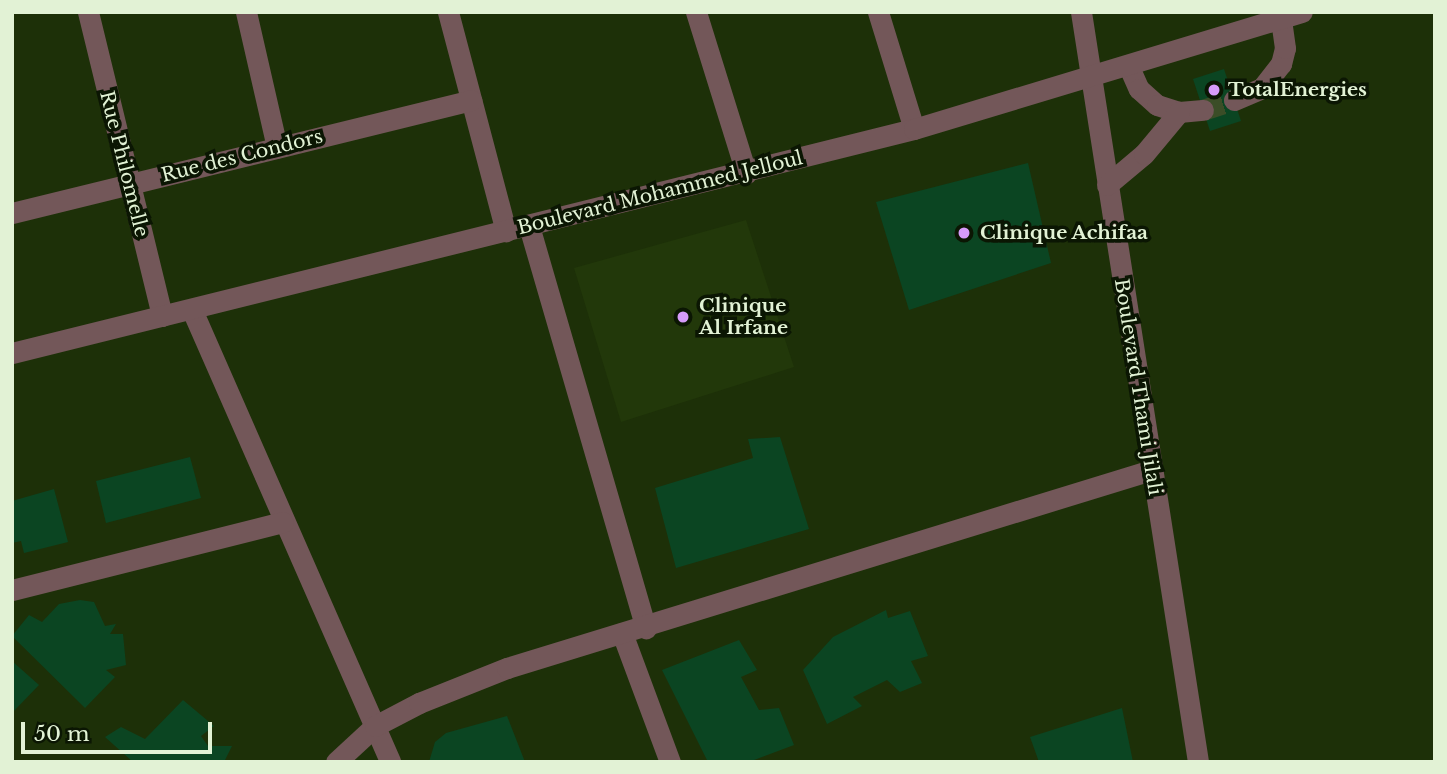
<!DOCTYPE html>
<style>
body{margin:0}
#map{position:relative;width:1447px;height:774px;overflow:hidden;background:#1d3008;font-family:"Libre Baskerville",serif}
div>[style]{position:absolute}
[style*='--x']{left:calc(var(--x)*1px);top:calc(var(--y)*1px);width:calc(var(--w)*1px);rotate:calc(var(--a)*1deg)}
.built>*{inset:0;background:#22380a}
.building>*{inset:0;background:#0b4522}
.minor-tunnel>*{height:21px;margin-top:-10.5px;transform-origin:0;background:repeating-linear-gradient(90deg,#3b4d27 0 21px,transparent 0 31px)}
.minor>*{height:21px;margin:-10.5px;padding:0 10.5px;transform-origin:10.5px;border-radius:10.5px;background:#735759}
.dots>*{width:19px;height:19px;translate:-50% -50%;box-sizing:border-box;border:4px solid #0b1603;border-radius:50%}
span{translate:-50% -50%;white-space:nowrap;text-align:center;line-height:1.15;-webkit-text-stroke:7px #0b1603;paint-order:stroke}
.poi-label{font-size:19px;color:#e2f2d5;font-weight:700}
.left{translate:0 -50%;text-align:left}
.street-label{font-size:19px;color:#e2f2d5}
.frame{position:absolute;inset:0;border:14px solid #e2f2d5;pointer-events:none}
.scale{position:absolute;left:21px;top:722px;width:191px;height:32px;box-sizing:border-box;border:4px solid #e2f2d5;border-top:0;padding-left:9px;font-size:21px;line-height:24px;white-space:nowrap;color:#e2f2d5;-webkit-text-stroke:5px #0b1603;paint-order:stroke}
</style>
<div id="map">
<div class="built">
<i style="clip-path:polygon(746px 220px,794px 367px,621px 422px,574px 268px)"></i>
</div>
<div class="building">
<i style="clip-path:polygon(1224px 69px,1241px 121px,1210px 131px,1193px 79px)"></i>
<i style="clip-path:polygon(1028px 163px,1051px 263px,909px 310px,876px 202px)"></i>
<i style="clip-path:polygon(780px 437px,809px 529px,676px 568px,655px 488px,753px 458px,748px 439px)"></i>
<i style="clip-path:polygon(190px 457px,201px 498px,106px 523px,96px 481px)"></i>
<i style="clip-path:polygon(54px 489px,68px 542px,24px 553px,21px 541px,12px 543px,12px 501px)"></i>
<i style="clip-path:polygon(80px 600px,94px 602px,105px 626px,116px 624px,110px 634px,123px 634px,126px 665px,106px 670px,115px 677px,85px 708px,12px 636px,29px 615px,42px 622px,59px 604px)"></i>
<i style="clip-path:polygon(886px 610px,888px 618px,910px 611px,928px 656px,911px 661px,922px 683px,900px 692px,887px 680px,853px 697px,862px 706px,827px 724px,803px 670px,833px 637px)"></i>
<i style="clip-path:polygon(739px 640px,757px 670px,741px 677px,759px 710px,779px 708px,794px 745px,749px 762px,708px 762px,662px 670px)"></i>
<i style="clip-path:polygon(12px 661px,39px 685px,12px 713px)"></i>
<i style="clip-path:polygon(183px 700px,214px 726px,201px 736px,208px 746px,232px 746px,224px 762px,133px 762px,105px 737px,121px 727px,145px 739px)"></i>
<i style="clip-path:polygon(1122px 708px,1133px 762px,1039px 762px,1030px 737px)"></i>
<i style="clip-path:polygon(507px 716px,525px 762px,429px 762px,435px 742px,446px 733px)"></i>
</div>
<div class="minor-tunnel">
<i style="--x:1203;--y:110;--w:33;--a:-18"></i>
</div>
<div class="minor">
<i style="--x:88;--y:12;--w:313;--a:76.3"></i>
<i style="--x:246;--y:12;--w:139;--a:77.1"></i>
<i style="--x:448;--y:12;--w:227;--a:75.2"></i>
<i style="--x:696;--y:12;--w:169;--a:72.7"></i>
<i style="--x:878;--y:12;--w:122;--a:72.9"></i>
<i style="--x:1081;--y:12;--w:759;--a:81.13"></i>
<i style="--x:1129;--y:67;--w:24;--a:66"></i>
<i style="--x:1139;--y:89;--w:24;--a:42"></i>
<i style="--x:1157;--y:105;--w:23;--a:18"></i>
<i style="--x:1179;--y:112;--w:24;--a:-5"></i>
<i style="--x:1234;--y:100;--w:30;--a:-23"></i>
<i style="--x:1262;--y:88;--w:31;--a:-52"></i>
<i style="--x:1281;--y:64;--w:16;--a:-76"></i>
<i style="--x:1285;--y:48;--w:29;--a:-98"></i>
<i style="--x:1107;--y:185;--w:48;--a:-40"></i>
<i style="--x:1144;--y:154;--w:55;--a:-50.2"></i>
<i style="--x:12;--y:213;--w:473;--a:-13.8"></i>
<i style="--x:529;--y:226;--w:419;--a:73.8"></i>
<i style="--x:192;--y:310;--w:493;--a:66.3"></i>
<i style="--x:12;--y:353;--w:929;--a:-13.95"></i>
<i style="--x:914;--y:129;--w:405;--a:-16.8"></i>
<i style="--x:12;--y:590;--w:279;--a:-14.1"></i>
<i style="--x:622;--y:633;--w:138;--a:69.6"></i>
<i style="--x:336;--y:762;--w:53;--a:-42.7"></i>
<i style="--x:375;--y:726;--w:50;--a:-27.6"></i>
<i style="--x:419;--y:703;--w:95;--a:-21.7"></i>
<i style="--x:507;--y:668;--w:674;--a:-17.09"></i>
</div>
<div class="dots">
<i style="left:1214px;top:90px;background:#d69bfa"></i>
<i style="left:964px;top:233px;background:#d69bfa"></i>
<i style="left:683px;top:317px;background:#d69bfa"></i>
</div>
<div class="poi-label">
<span class="left" style="left:1228px;top:90px">TotalEnergies</span>
<span class="left" style="left:980px;top:233px">Clinique Achifaa</span>
<span class="left" style="left:699px;top:317px">Clinique<br>Al Irfane</span>
</div>
<div class="street-label">
<span style="left:242px;top:156px;rotate:-14deg">Rue des Condors</span>
<span style="left:124px;top:164px;rotate:76deg">Rue Philomelle</span>
<span style="left:660px;top:193px;rotate:-14deg">Boulevard Mohammed Jelloul</span>
<span style="left:1138px;top:387px;rotate:81deg">Boulevard Thami Jilali</span>
</div>
<div class="frame"></div>
<div class="scale">50 m</div>
</div>
